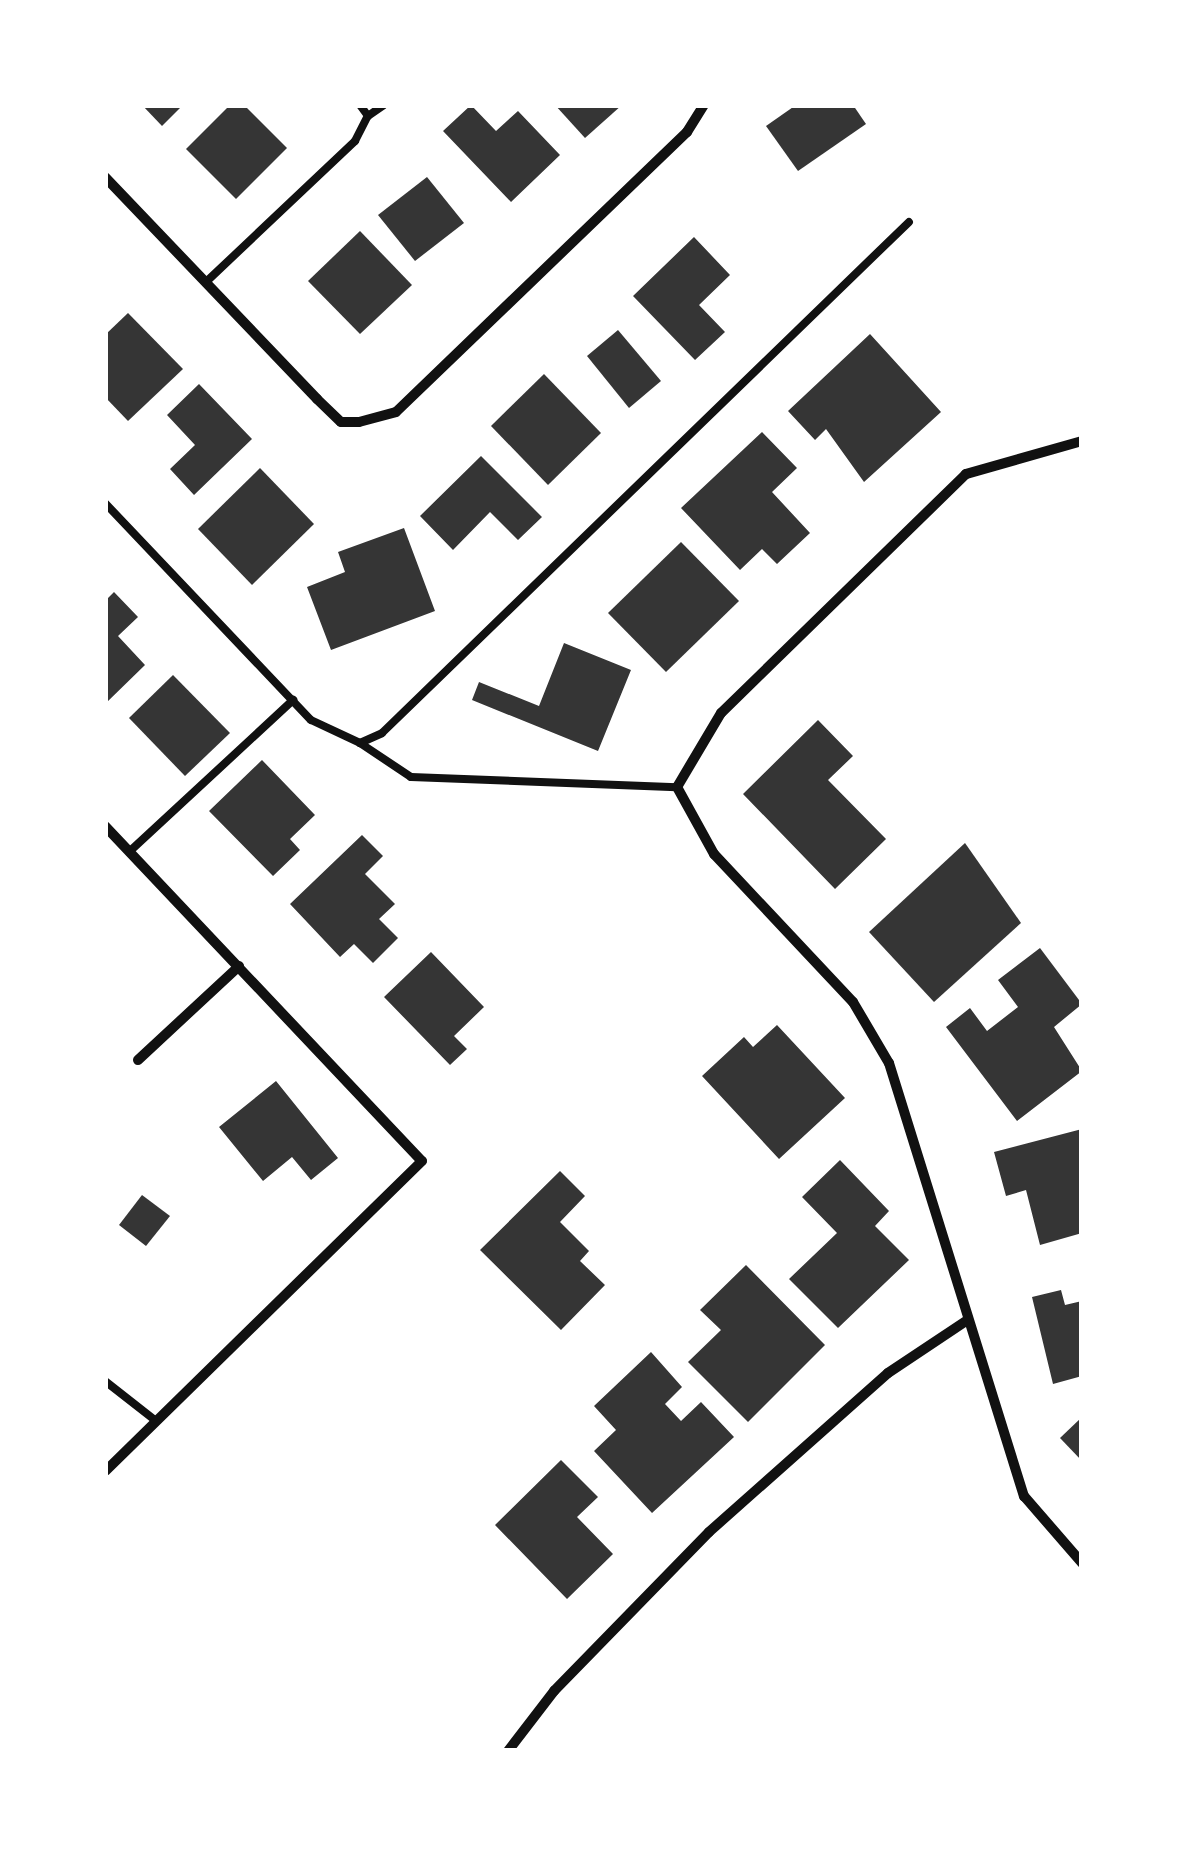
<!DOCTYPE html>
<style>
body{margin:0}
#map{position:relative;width:1187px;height:1856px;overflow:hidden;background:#fff;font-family:Lato,sans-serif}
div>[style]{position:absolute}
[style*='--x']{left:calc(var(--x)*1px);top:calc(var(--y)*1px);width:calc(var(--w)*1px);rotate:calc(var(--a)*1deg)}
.building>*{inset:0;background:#353535}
.service>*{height:8px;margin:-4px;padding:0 4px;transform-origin:4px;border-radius:4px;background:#111}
.minor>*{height:10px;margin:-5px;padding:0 5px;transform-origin:5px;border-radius:5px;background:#111}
span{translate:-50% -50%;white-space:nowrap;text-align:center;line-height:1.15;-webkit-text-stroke:10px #fff;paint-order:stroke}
.frame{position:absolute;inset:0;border:108px solid #fff;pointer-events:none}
</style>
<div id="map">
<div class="building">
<i style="clip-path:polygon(142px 105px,183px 105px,162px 126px)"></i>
<i style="clip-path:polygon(230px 105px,244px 105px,287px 148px,236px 199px,186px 149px)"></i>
<i style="clip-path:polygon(471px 105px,496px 131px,518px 111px,560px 155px,511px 202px,443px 131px)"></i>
<i style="clip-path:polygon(555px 105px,622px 105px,585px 138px)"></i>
<i style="clip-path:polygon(796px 105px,853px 105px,866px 124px,798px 171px,766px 126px)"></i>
<i style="clip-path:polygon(427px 177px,464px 223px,415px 261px,378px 215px)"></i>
<i style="clip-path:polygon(360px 231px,412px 285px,360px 334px,308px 281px)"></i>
<i style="clip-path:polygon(694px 237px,730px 275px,699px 305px,725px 332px,695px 360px,633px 296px)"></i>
<i style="clip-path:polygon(128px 313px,183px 369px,128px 421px,105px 397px,105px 335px)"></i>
<i style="clip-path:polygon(618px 330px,661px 381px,629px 408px,587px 356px)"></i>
<i style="clip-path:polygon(870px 334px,941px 412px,864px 482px,826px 429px,815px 440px,788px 411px)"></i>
<i style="clip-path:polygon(544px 374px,601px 433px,548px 485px,491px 426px)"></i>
<i style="clip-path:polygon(199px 384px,252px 439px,194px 495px,170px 469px,195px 445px,167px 415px)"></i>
<i style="clip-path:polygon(762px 432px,797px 468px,772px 492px,810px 533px,777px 564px,762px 549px,740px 570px,681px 508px)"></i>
<i style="clip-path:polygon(481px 456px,542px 517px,518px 540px,490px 512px,453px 550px,420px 516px)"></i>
<i style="clip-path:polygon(260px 468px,314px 524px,252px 585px,198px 529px)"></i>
<i style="clip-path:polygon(404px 528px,435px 611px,331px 650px,307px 587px,345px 572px,338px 552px)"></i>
<i style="clip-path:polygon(681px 542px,739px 601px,666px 672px,608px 613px)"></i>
<i style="clip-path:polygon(114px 592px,138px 617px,118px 636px,145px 665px,105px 704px,105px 601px)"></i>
<i style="clip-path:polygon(564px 643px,631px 670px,598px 751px,472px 700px,479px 682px,539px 706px)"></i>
<i style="clip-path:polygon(173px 675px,230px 733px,185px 776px,129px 718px)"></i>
<i style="clip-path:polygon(818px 720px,853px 756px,828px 780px,886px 839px,835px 889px,743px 794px)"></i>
<i style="clip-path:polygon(262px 760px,315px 815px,290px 839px,300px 850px,273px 876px,209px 811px)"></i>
<i style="clip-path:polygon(362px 835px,383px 856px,365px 874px,395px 904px,379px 919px,398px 938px,373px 963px,354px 944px,340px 957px,290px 904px)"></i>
<i style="clip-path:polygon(965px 843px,1021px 923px,934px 1002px,869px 932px)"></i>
<i style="clip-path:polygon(1040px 948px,1082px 1004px,1054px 1027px,1082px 1071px,1017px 1121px,946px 1027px,970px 1008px,987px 1031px,1018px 1007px,998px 980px)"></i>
<i style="clip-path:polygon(431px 952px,484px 1007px,454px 1036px,467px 1049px,450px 1065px,384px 997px)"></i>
<i style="clip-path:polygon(777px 1025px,845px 1098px,779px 1159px,702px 1076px,744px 1037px,753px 1047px)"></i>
<i style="clip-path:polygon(276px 1081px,338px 1158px,311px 1180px,292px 1157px,263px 1181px,219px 1127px)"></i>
<i style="clip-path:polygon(1082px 1129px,1082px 1233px,1040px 1245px,1026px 1190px,1006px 1196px,994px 1152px)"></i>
<i style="clip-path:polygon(840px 1160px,889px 1211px,875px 1226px,909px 1260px,838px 1328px,789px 1279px,837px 1233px,802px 1197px)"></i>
<i style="clip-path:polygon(560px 1171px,585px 1196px,560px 1222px,589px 1251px,580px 1261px,605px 1285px,561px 1330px,480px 1250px)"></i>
<i style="clip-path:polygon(142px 1195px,170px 1216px,146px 1246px,119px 1225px)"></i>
<i style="clip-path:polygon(746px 1265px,825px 1345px,748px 1422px,688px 1362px,721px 1330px,700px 1310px)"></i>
<i style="clip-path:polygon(1061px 1290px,1065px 1305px,1082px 1301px,1082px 1376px,1053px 1384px,1032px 1297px)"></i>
<i style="clip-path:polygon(651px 1352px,682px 1387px,665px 1404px,681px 1421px,701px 1402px,734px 1437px,652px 1513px,594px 1451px,616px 1430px,594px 1406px)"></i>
<i style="clip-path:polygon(1082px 1417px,1082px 1461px,1060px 1438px)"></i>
<i style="clip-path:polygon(561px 1460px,598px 1497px,577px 1517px,613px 1554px,567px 1599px,495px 1525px)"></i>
</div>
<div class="service">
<i style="--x:368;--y:116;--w:19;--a:-35"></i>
<i style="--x:206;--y:282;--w:205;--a:-43.4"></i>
<i style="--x:355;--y:141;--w:28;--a:-63"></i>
<i style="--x:368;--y:116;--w:14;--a:-126"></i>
<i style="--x:105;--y:503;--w:299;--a:46.5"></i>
<i style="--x:311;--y:720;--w:54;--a:25.1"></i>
<i style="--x:360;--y:743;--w:24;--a:-24"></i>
<i style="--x:382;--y:733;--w:734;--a:-44.12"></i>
<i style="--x:360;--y:743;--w:61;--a:33.7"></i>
<i style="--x:411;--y:777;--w:266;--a:2.2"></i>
<i style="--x:129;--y:852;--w:224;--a:-42.8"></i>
<i style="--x:105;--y:1381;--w:63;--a:38"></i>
</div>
<div class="minor">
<i style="--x:105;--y:177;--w:307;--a:46.3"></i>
<i style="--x:317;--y:399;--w:33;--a:44"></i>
<i style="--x:341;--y:422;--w:18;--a:0"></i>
<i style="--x:359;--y:422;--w:38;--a:-15"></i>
<i style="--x:396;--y:412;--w:404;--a:-43.9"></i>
<i style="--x:687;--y:132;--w:32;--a:-58"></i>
<i style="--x:1082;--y:441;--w:121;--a:164.1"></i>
<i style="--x:966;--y:474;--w:342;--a:135.7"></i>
<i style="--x:721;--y:713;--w:86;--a:120.7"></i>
<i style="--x:677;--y:787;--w:77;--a:61.1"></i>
<i style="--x:714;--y:854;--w:203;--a:46.8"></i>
<i style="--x:853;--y:1002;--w:71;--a:59.5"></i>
<i style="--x:889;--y:1063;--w:454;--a:72.7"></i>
<i style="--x:1024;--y:1496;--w:89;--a:49.1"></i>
<i style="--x:105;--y:826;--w:461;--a:46.6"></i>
<i style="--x:422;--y:1161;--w:443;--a:135.6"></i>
<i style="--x:138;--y:1060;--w:138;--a:-42.9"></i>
<i style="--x:508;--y:1751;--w:76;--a:-52.5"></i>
<i style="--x:554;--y:1691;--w:222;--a:-45.7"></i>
<i style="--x:709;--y:1532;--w:239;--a:-41.6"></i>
<i style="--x:888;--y:1373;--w:94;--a:-33.7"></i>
</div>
<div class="frame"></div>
</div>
